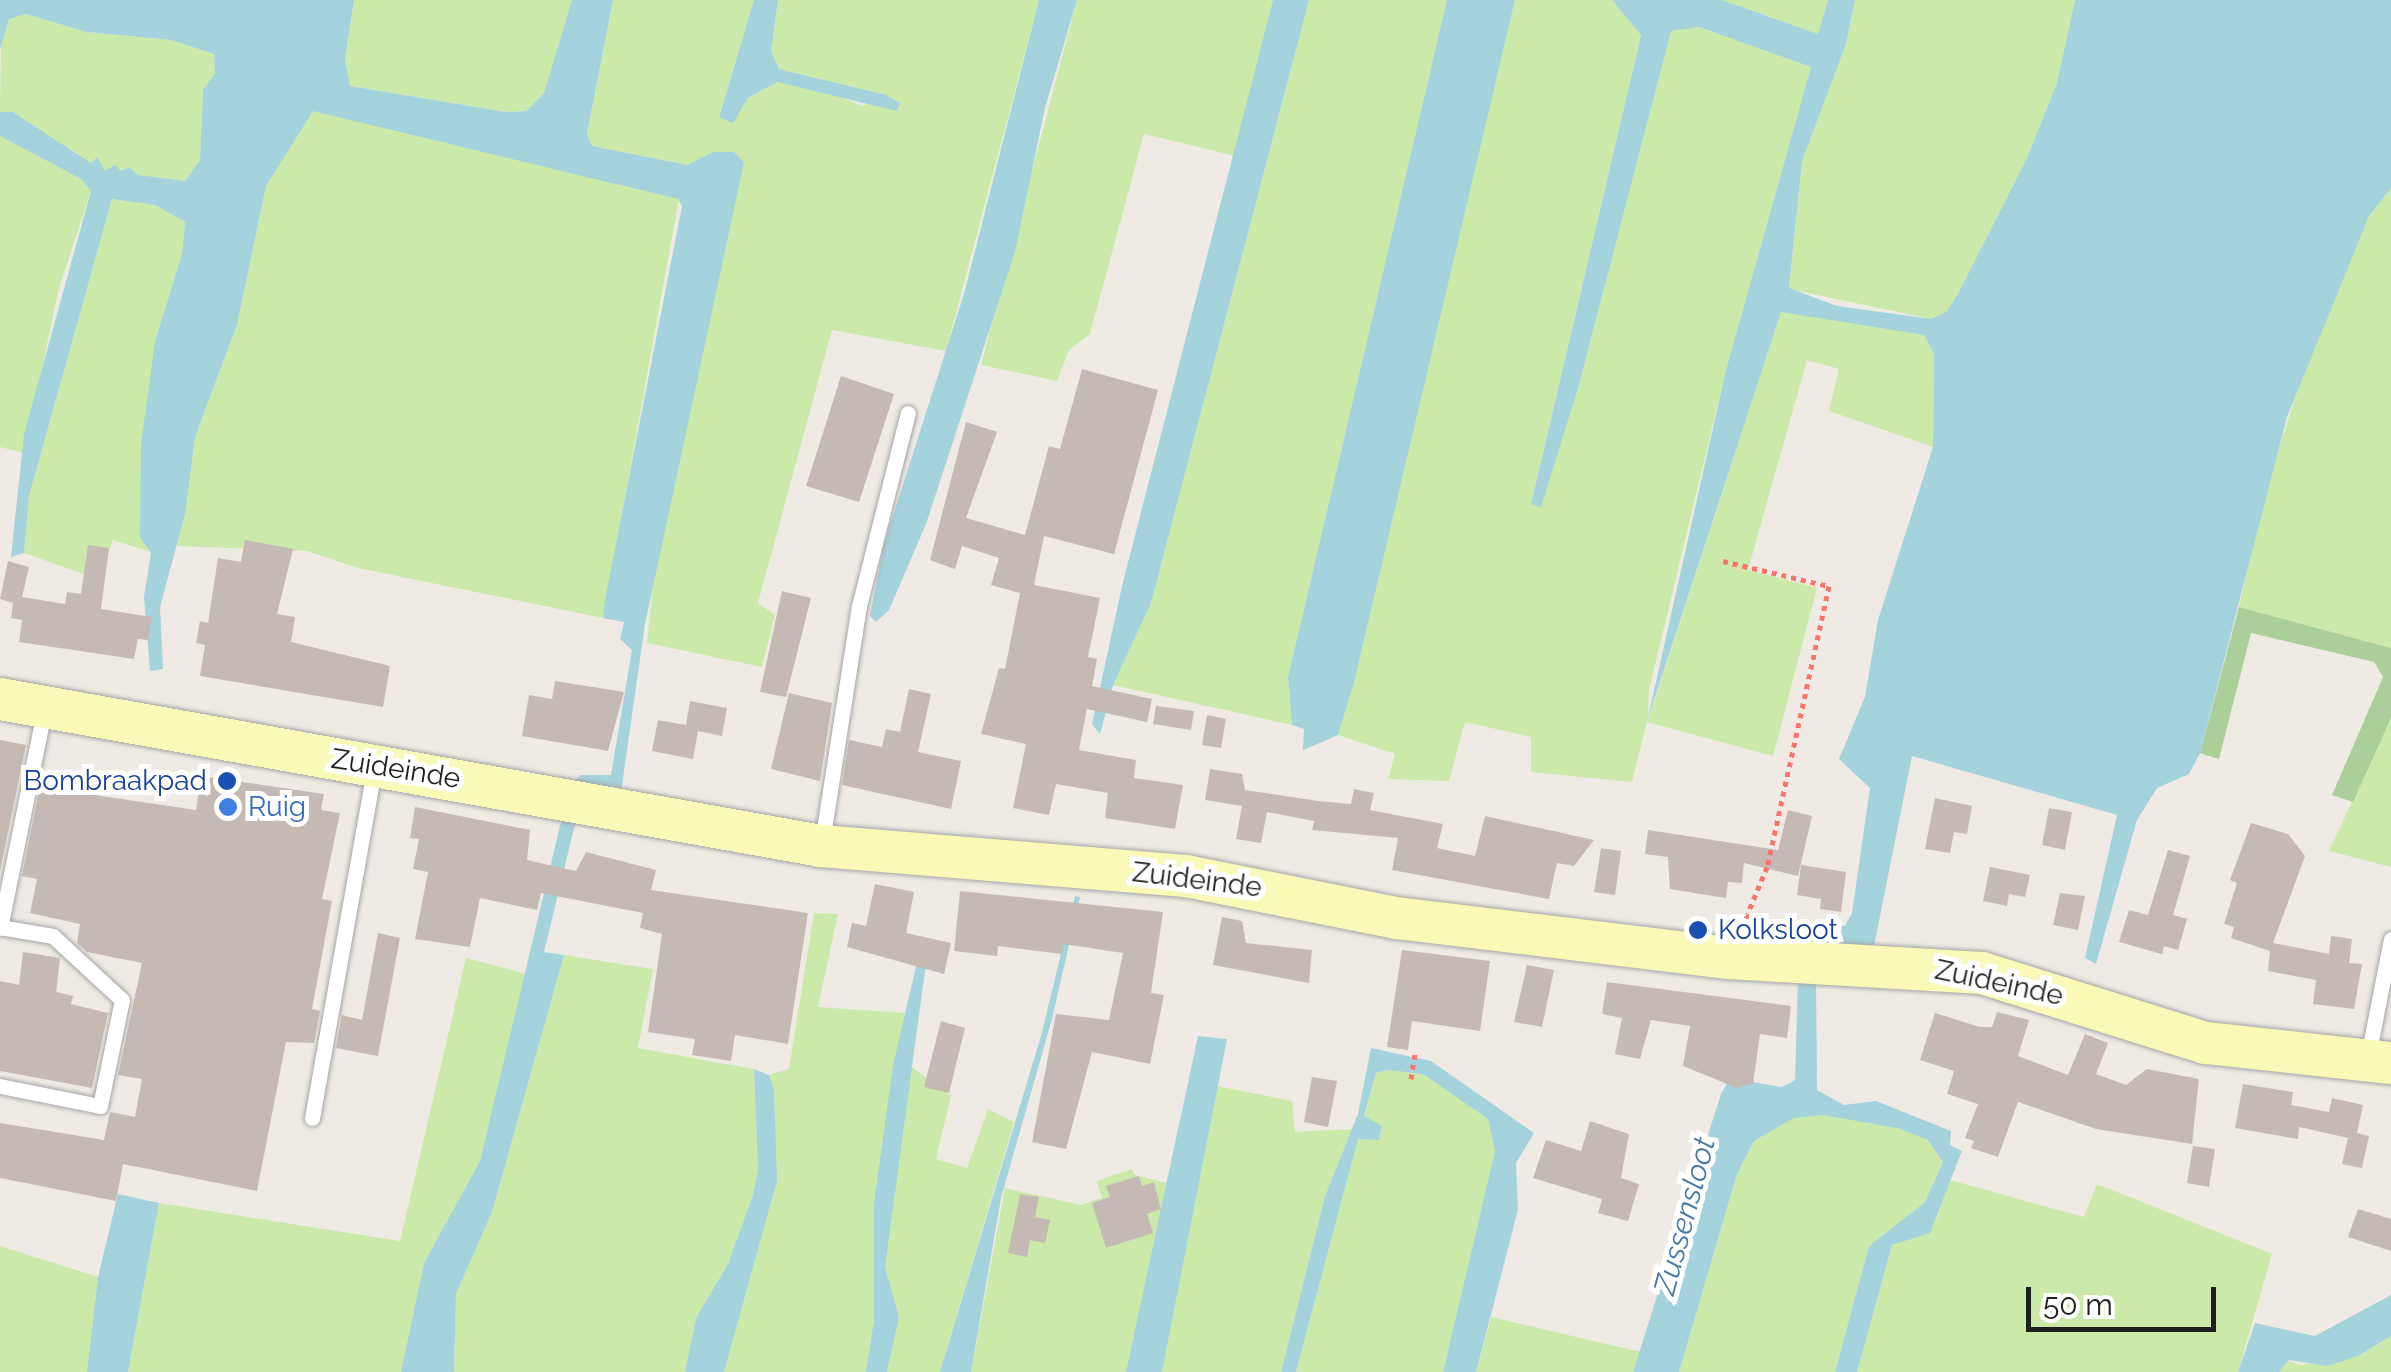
<!DOCTYPE html>
<style>
body{margin:0}
#map{position:relative;width:2391px;height:1372px;overflow:hidden;background:#efebe4;font-family:Raleway,sans-serif}
div>[style]{position:absolute}
[style*='--x']{left:calc(var(--x)*1px);top:calc(var(--y)*1px);width:calc(var(--w)*1px);rotate:calc(var(--a)*1deg)}
.grass>*{inset:0;background:#cbeaaa}
.forest>*{inset:0;background:#aacf99}
.water>*{inset:0;background:#a4d2dd}
.building>*{inset:0;background:#c4bab3}
.path>*{height:5px;margin-top:-2.5px;transform-origin:0;background:repeating-linear-gradient(90deg,#fa746a 0 5px,transparent 0 10px)}
.roads{filter:drop-shadow(0 0 2px #a5a5a5) drop-shadow(0 0 2px #a5a5a5)}
.lane>*{height:15px;margin:-7.5px;padding:0 7.5px;transform-origin:7.5px;border-radius:7.5px;background:#fff}
.secondary>*{height:42px;margin:-21px;padding:0 21px;transform-origin:21px;border-radius:21px;background:#f9fab8}
.dots>*{width:28px;height:28px;translate:-50% -50%;box-sizing:border-box;border:5px solid #fff;border-radius:50%}
span{translate:-50% -50%;white-space:nowrap;text-align:center;line-height:1.15;-webkit-text-stroke:10px #fff;paint-order:stroke}
.street-label{font-size:28px;color:#1e1e1e}
.transit-label{font-size:28px;color:#164399}
.right{translate:-100% -50%;text-align:right}
.left{translate:0 -50%;text-align:left}
.shop-label{font-size:28px;color:#366cbe}
.water-label{font-size:30px;color:#477aa6;font-style:italic}
.scale{position:absolute;left:2026px;top:1287px;width:190px;height:45px;box-sizing:border-box;border:5px solid #1e1e1e;border-top:0;padding-left:12px;font-size:30px;line-height:35px;white-space:nowrap;color:#1e1e1e;-webkit-text-stroke:8px #fff;paint-order:stroke}
</style>
<div id="map">
<div class="grass">
<i style="clip-path:polygon(354px 0,572px 0,544px 93px,527px 111px,506px 112px,350px 86px,345px 59px)"></i>
<i style="clip-path:polygon(613px 0,754px 0,719px 116px,776px 82px,814px 86px,862px 106px,886px 95px,779px 69px,771px 51px,778px 0,1039px 0,946px 351px,832px 330px,758px 603px,775px 615px,762px 667px,647px 643px,654px 577px,743px 162px,687px 165px,592px 146px,587px 135px)"></i>
<i style="clip-path:polygon(1077px 0,1273px 0,1235px 156px,1144px 134px,1090px 334px,1069px 350px,1057px 381px,981px 365px)"></i>
<i style="clip-path:polygon(1309px 0,1447px 0,1288px 677px,1292px 725px,1113px 685px,1151px 603px)"></i>
<i style="clip-path:polygon(1515px 0,1612px 0,1641px 34px,1531px 503px,1579px 385px,1671px 30px,1699px 27px,1811px 67px,1726px 370px,1649px 690px,1648px 721px,1781px 311px,1924px 335px,1934px 353px,1933px 447px,1829px 411px,1839px 369px,1807px 360px,1748px 570px,1817px 588px,1773px 756px,1647px 722px,1632px 782px,1531px 772px,1531px 737px,1465px 722px,1449px 781px,1388px 779px,1395px 754px,1338px 735px)"></i>
<i style="clip-path:polygon(1722px 0,1828px 0,1818px 34px)"></i>
<i style="clip-path:polygon(1855px 0,2075px 0,2057px 83px,2027px 158px,1959px 292px,1946px 312px,1931px 319px,1789px 289px,1802px 161px,1846px 44px)"></i>
<i style="clip-path:polygon(25px 14px,87px 32px,171px 40px,214px 54px,215px 73px,203px 90px,200px 160px,185px 181px,105px 172px,96px 158px,91px 163px,13px 112px,0 112px,1px 43px,9px 18px)"></i>
<i style="clip-path:polygon(313px 110px,679px 199px,603px 618px,358px 568px,307px 551px,176px 546px,195px 437px,237px 325px,266px 186px)"></i>
<i style="clip-path:polygon(0 136px,81px 179px,91px 191px,59px 288px,24px 453px,0 447px)"></i>
<i style="clip-path:polygon(2391px 188px,2391px 648px,2239px 607px,2265px 493px,2306px 363px,2369px 216px)"></i>
<i style="clip-path:polygon(112px 199px,155px 205px,185px 222px,182px 254px,155px 341px,151px 552px,113px 540px,98px 579px,24px 553px,29px 496px)"></i>
<i style="clip-path:polygon(2391px 718px,2391px 867px,2329px 851px)"></i>
<i style="clip-path:polygon(814px 913px,838px 914px,818px 1007px,905px 1013px,874px 1203px,874px 1319px,866px 1372px,724px 1372px,777px 1181px,769px 1075px,789px 1069px)"></i>
<i style="clip-path:polygon(564px 955px,653px 969px,638px 1048px,754px 1069px,758px 1170px,753px 1195px,728px 1264px,696px 1318px,685px 1372px,454px 1372px,456px 1294px,492px 1212px)"></i>
<i style="clip-path:polygon(466px 958px,527px 974px,480px 1161px,424px 1263px,401px 1372px,128px 1372px,159px 1203px,400px 1241px)"></i>
<i style="clip-path:polygon(909px 1065px,951px 1096px,936px 1159px,967px 1168px,988px 1109px,1014px 1122px,940px 1372px,887px 1372px,899px 1317px,885px 1267px)"></i>
<i style="clip-path:polygon(1387px 1070px,1423px 1074px,1488px 1118px,1495px 1151px,1443px 1372px,1296px 1372px,1358px 1139px,1379px 1139px,1382px 1126px,1364px 1117px,1376px 1073px)"></i>
<i style="clip-path:polygon(1217px 1086px,1292px 1101px,1295px 1132px,1352px 1129px,1325px 1196px,1281px 1372px,1162px 1372px)"></i>
<i style="clip-path:polygon(1822px 1115px,1897px 1127px,1928px 1140px,1943px 1162px,1925px 1202px,1869px 1246px,1835px 1372px,1679px 1372px,1737px 1174px,1754px 1141px,1794px 1118px)"></i>
<i style="clip-path:polygon(1132px 1169px,1135px 1175px,1167px 1183px,1126px 1372px,971px 1372px,1005px 1188px,1081px 1205px,1102px 1198px,1097px 1181px)"></i>
<i style="clip-path:polygon(1950px 1180px,2084px 1217px,2097px 1184px,2272px 1254px,2238px 1372px,1857px 1372px,1892px 1245px,1936px 1220px)"></i>
<i style="clip-path:polygon(0 1246px,98px 1277px,87px 1372px,0 1372px)"></i>
<i style="clip-path:polygon(1491px 1317px,1641px 1352px,1633px 1372px,1476px 1372px)"></i>
<i style="clip-path:polygon(2391px 1336px,2391px 1372px,2279px 1372px,2285px 1360px,2301px 1365px,2358px 1356px)"></i>
</div>
<div class="forest">
<i style="clip-path:polygon(2239px 607px,2391px 648px,2391px 718px,2353px 802px,2332px 795px,2383px 677px,2374px 662px,2251px 633px,2219px 759px,2200px 753px)"></i>
</div>
<div class="water">
<i style="clip-path:polygon(0 0,354px 0,345px 59px,350px 86px,506px 112px,526px 111px,544px 93px,572px 0,613px 0,587px 134px,592px 146px,687px 165px,713px 152px,734px 152px,744px 162px,645px 624px,621px 792px,584px 787px,544px 952px,564px 955px,492px 1212px,456px 1294px,454px 1372px,401px 1372px,424px 1263px,480px 1161px,570px 784px,581px 775px,611px 775px,632px 650px,620px 639px,624px 622px,603px 618px,605px 600px,682px 206px,678px 199px,313px 111px,266px 186px,237px 325px,195px 437px,185px 514px,160px 607px,163px 669px,150px 671px,144px 597px,151px 553px,140px 537px,141px 445px,155px 341px,182px 254px,185px 222px,155px 205px,112px 199px,29px 496px,24px 553px,11px 557px,24px 434px,91px 191px,81px 179px,0 136px,0 112px,13px 112px,91px 163px,97px 157px,105px 171px,115px 165px,121px 171px,130px 167px,138px 175px,185px 181px,200px 160px,203px 90px,215px 73px,214px 54px,171px 40px,87px 32px,25px 14px,9px 19px,0 49px)"></i>
<i style="clip-path:polygon(754px 0,778px 0,771px 51px,779px 69px,886px 95px,900px 103px,897px 111px,777px 82px,748px 98px,733px 123px,719px 117px)"></i>
<i style="clip-path:polygon(1039px 0,1077px 0,1045px 108px,1015px 252px,926px 524px,889px 610px,876px 622px,870px 616px,884px 544px,964px 294px)"></i>
<i style="clip-path:polygon(1273px 0,1309px 0,1151px 603px,1113px 685px,1100px 734px,1092px 724px,1123px 582px)"></i>
<i style="clip-path:polygon(1447px 0,1515px 0,1354px 682px,1338px 735px,1303px 750px,1304px 729px,1292px 725px,1288px 677px)"></i>
<i style="clip-path:polygon(1612px 0,1722px 0,1818px 34px,1828px 0,1855px 0,1846px 44px,1802px 161px,1789px 288px,1837px 306px,1931px 319px,1946px 312px,1959px 292px,2027px 158px,2057px 83px,2075px 0,2391px 0,2391px 188px,2369px 216px,2287px 417px,2200px 753px,2189px 774px,2157px 788px,2137px 820px,2096px 964px,2085px 958px,2117px 815px,1912px 756px,1874px 946px,1816px 974px,1817px 1090px,1844px 1105px,1876px 1101px,1951px 1131px,1950px 1145px,1962px 1151px,1930px 1233px,1892px 1245px,1857px 1372px,1835px 1372px,1869px 1246px,1925px 1202px,1943px 1162px,1928px 1140px,1897px 1128px,1822px 1115px,1794px 1118px,1754px 1141px,1737px 1174px,1679px 1372px,1633px 1372px,1721px 1094px,1730px 1078px,1782px 1087px,1795px 1080px,1799px 944px,1806px 925px,1845px 926px,1852px 913px,1870px 788px,1839px 759px,1865px 697px,1878px 620px,1933px 447px,1934px 353px,1924px 335px,1781px 312px,1647px 722px,1726px 370px,1811px 67px,1699px 27px,1671px 31px,1579px 385px,1541px 507px,1531px 504px,1641px 35px)"></i>
<i style="clip-path:polygon(1075px 896px,1080px 897px,1052px 1019px,1001px 1198px,971px 1372px,940px 1372px,1041px 1036px)"></i>
<i style="clip-path:polygon(922px 940px,929px 941px,885px 1267px,899px 1317px,887px 1372px,866px 1372px,874px 1319px,874px 1203px,893px 1066px)"></i>
<i style="clip-path:polygon(1198px 1036px,1227px 1039px,1162px 1372px,1126px 1372px)"></i>
<i style="clip-path:polygon(1371px 1048px,1431px 1061px,1534px 1133px,1516px 1163px,1518px 1210px,1476px 1372px,1443px 1372px,1495px 1151px,1488px 1119px,1423px 1074px,1387px 1070px,1376px 1073px,1364px 1116px,1382px 1126px,1379px 1140px,1358px 1139px,1296px 1372px,1281px 1372px,1325px 1196px,1358px 1114px)"></i>
<i style="clip-path:polygon(754px 1069px,769px 1075px,774px 1089px,777px 1181px,724px 1372px,685px 1372px,696px 1318px,728px 1264px,753px 1195px,758px 1170px)"></i>
<i style="clip-path:polygon(118px 1194px,159px 1203px,128px 1372px,87px 1372px,98px 1277px)"></i>
<i style="clip-path:polygon(2391px 1295px,2391px 1336px,2358px 1356px,2327px 1366px,2289px 1360px,2279px 1372px,2238px 1372px,2255px 1323px,2315px 1336px)"></i>
</div>
<div class="building">
<i style="clip-path:polygon(1082px 369px,1158px 390px,1114px 554px,1044px 536px,1034px 585px,1100px 598px,1088px 657px,1097px 659px,1092px 686px,1152px 699px,1147px 722px,1087px 709px,1079px 750px,1136px 760px,1134px 778px,1183px 785px,1175px 829px,1105px 818px,1108px 793px,1056px 784px,1049px 815px,1013px 808px,1026px 744px,981px 734px,999px 668px,1005px 669px,1020px 593px,991px 585px,999px 558px,962px 546px,955px 569px,930px 560px,966px 422px,997px 432px,966px 518px,1025px 535px,1049px 446px,1060px 449px)"></i>
<i style="clip-path:polygon(841px 376px,894px 394px,859px 502px,806px 486px)"></i>
<i style="clip-path:polygon(245px 540px,293px 549px,277px 614px,295px 617px,291px 642px,390px 666px,383px 707px,200px 676px,205px 645px,196px 643px,200px 621px,208px 623px,218px 558px,241px 562px)"></i>
<i style="clip-path:polygon(88px 545px,109px 548px,101px 609px,152px 617px,148px 640px,138px 639px,134px 659px,19px 642px,22px 620px,11px 618px,13px 603px,0 599px,8px 561px,29px 567px,22px 597px,65px 604px,67px 592px,81px 594px)"></i>
<i style="clip-path:polygon(782px 591px,811px 598px,786px 697px,760px 692px)"></i>
<i style="clip-path:polygon(555px 681px,624px 692px,608px 751px,522px 736px,529px 695px,552px 699px)"></i>
<i style="clip-path:polygon(909px 689px,931px 694px,918px 752px,961px 761px,951px 809px,842px 785px,849px 740px,882px 747px,886px 729px,900px 732px)"></i>
<i style="clip-path:polygon(789px 693px,832px 703px,820px 781px,771px 769px)"></i>
<i style="clip-path:polygon(690px 701px,727px 708px,722px 736px,698px 731px,693px 759px,652px 751px,658px 720px,686px 725px)"></i>
<i style="clip-path:polygon(1156px 706px,1194px 711px,1191px 730px,1153px 724px)"></i>
<i style="clip-path:polygon(1207px 715px,1226px 719px,1221px 748px,1202px 745px)"></i>
<i style="clip-path:polygon(0 740px,26px 745px,0 871px)"></i>
<i style="clip-path:polygon(1210px 769px,1242px 774px,1245px 790px,1318px 801px,1351px 804px,1354px 789px,1374px 793px,1370px 810px,1443px 824px,1437px 848px,1475px 856px,1485px 816px,1594px 840px,1574px 866px,1557px 863px,1549px 899px,1392px 870px,1398px 838px,1312px 830px,1314px 821px,1267px 812px,1261px 843px,1236px 839px,1242px 806px,1205px 800px)"></i>
<i style="clip-path:polygon(201px 776px,324px 794px,321px 810px,340px 813px,322px 899px,332px 901px,312px 1009px,320px 1011px,314px 1043px,286px 1042px,257px 1191px,123px 1164px,116px 1201px,0 1178px,0 1123px,104px 1140px,110px 1112px,135px 1117px,142px 1079px,118px 1075px,142px 963px,87px 952px,77px 943px,80px 924px,30px 913px,37px 879px,22px 876px,40px 787px,196px 810px)"></i>
<i style="clip-path:polygon(1935px 798px,1972px 806px,1967px 834px,1954px 832px,1950px 853px,1925px 849px)"></i>
<i style="clip-path:polygon(415px 807px,530px 830px,527px 860px,576px 871px,586px 852px,656px 870px,651px 890px,808px 913px,788px 1044px,735px 1035px,731px 1061px,692px 1055px,695px 1039px,648px 1032px,662px 934px,640px 928px,643px 913px,541px 893px,537px 910px,480px 898px,470px 947px,415px 939px,428px 872px,413px 869px,419px 839px,410px 838px)"></i>
<i style="clip-path:polygon(2049px 808px,2072px 812px,2065px 850px,2042px 845px)"></i>
<i style="clip-path:polygon(1788px 810px,1812px 816px,1798px 876px,1744px 863px,1742px 883px,1728px 882px,1726px 898px,1670px 889px,1668px 857px,1645px 854px,1648px 830px,1778px 850px)"></i>
<i style="clip-path:polygon(2251px 823px,2288px 834px,2305px 856px,2273px 943px,2329px 954px,2331px 936px,2352px 939px,2349px 963px,2362px 964px,2354px 1009px,2313px 1004px,2316px 980px,2268px 971px,2270px 951px,2231px 938px,2234px 927px,2224px 924px,2237px 883px,2230px 880px)"></i>
<i style="clip-path:polygon(1601px 848px,1621px 851px,1615px 895px,1594px 892px)"></i>
<i style="clip-path:polygon(2168px 850px,2190px 856px,2173px 915px,2187px 919px,2178px 950px,2164px 946px,2162px 954px,2119px 942px,2129px 910px,2148px 915px)"></i>
<i style="clip-path:polygon(1801px 865px,1846px 872px,1841px 912px,1820px 909px,1821px 899px,1797px 895px)"></i>
<i style="clip-path:polygon(1990px 867px,2030px 875px,2025px 897px,2009px 894px,2007px 906px,1983px 901px)"></i>
<i style="clip-path:polygon(875px 884px,914px 892px,906px 933px,951px 943px,944px 974px,847px 947px,852px 923px,866px 926px)"></i>
<i style="clip-path:polygon(960px 891px,1163px 912px,1151px 993px,1164px 995px,1150px 1064px,1092px 1052px,1066px 1149px,1032px 1142px,1056px 1014px,1109px 1020px,1123px 953px,1064px 944px,1062px 954px,998px 946px,997px 956px,954px 951px)"></i>
<i style="clip-path:polygon(2060px 893px,2085px 896px,2078px 930px,2053px 925px)"></i>
<i style="clip-path:polygon(1222px 917px,1242px 921px,1246px 943px,1312px 950px,1309px 983px,1213px 965px)"></i>
<i style="clip-path:polygon(378px 933px,400px 938px,378px 1056px,336px 1048px,342px 1015px,362px 1020px)"></i>
<i style="clip-path:polygon(1402px 950px,1490px 961px,1480px 1031px,1412px 1021px,1408px 1050px,1387px 1047px)"></i>
<i style="clip-path:polygon(23px 952px,60px 958px,56px 992px,73px 996px,71px 1004px,108px 1013px,92px 1088px,0 1071px,0 981px,19px 985px)"></i>
<i style="clip-path:polygon(1527px 965px,1554px 970px,1542px 1027px,1514px 1022px)"></i>
<i style="clip-path:polygon(1607px 982px,1791px 1006px,1787px 1038px,1760px 1034px,1753px 1084px,1737px 1088px,1683px 1066px,1690px 1026px,1651px 1020px,1640px 1059px,1615px 1054px,1622px 1018px,1602px 1014px)"></i>
<i style="clip-path:polygon(1997px 1012px,2029px 1020px,2018px 1056px,2068px 1075px,2085px 1034px,2108px 1043px,2096px 1074px,2126px 1085px,2147px 1069px,2199px 1079px,2192px 1144px,2096px 1129px,2018px 1102px,1998px 1157px,1971px 1148px,1974px 1141px,1965px 1138px,1978px 1104px,1947px 1094px,1954px 1071px,1920px 1060px,1935px 1013px,1980px 1027px,1992px 1027px)"></i>
<i style="clip-path:polygon(941px 1021px,965px 1028px,949px 1093px,924px 1087px)"></i>
<i style="clip-path:polygon(1312px 1077px,1337px 1081px,1328px 1127px,1304px 1122px)"></i>
<i style="clip-path:polygon(2243px 1084px,2293px 1092px,2291px 1105px,2329px 1112px,2332px 1098px,2363px 1105px,2357px 1133px,2369px 1136px,2362px 1168px,2342px 1164px,2348px 1138px,2299px 1127px,2298px 1139px,2235px 1128px)"></i>
<i style="clip-path:polygon(1590px 1121px,1629px 1134px,1621px 1178px,1639px 1184px,1628px 1221px,1598px 1213px,1602px 1199px,1533px 1178px,1546px 1140px,1581px 1151px)"></i>
<i style="clip-path:polygon(2193px 1146px,2215px 1149px,2209px 1187px,2187px 1183px)"></i>
<i style="clip-path:polygon(1139px 1176px,1142px 1186px,1154px 1182px,1161px 1209px,1147px 1214px,1153px 1233px,1106px 1248px,1092px 1203px,1110px 1197px,1106px 1186px)"></i>
<i style="clip-path:polygon(1020px 1194px,1039px 1197px,1035px 1217px,1050px 1220px,1045px 1243px,1030px 1240px,1027px 1257px,1008px 1253px)"></i>
<i style="clip-path:polygon(2358px 1209px,2391px 1219px,2391px 1251px,2348px 1237px)"></i>
</div>
<div class="path">
<i style="--x:1723;--y:561;--w:109;--a:13.3"></i>
<i style="--x:1829;--y:586;--w:288;--a:102.4"></i>
<i style="--x:1767;--y:867;--w:65;--a:112.6"></i>
<i style="--x:1411;--y:1079;--w:25;--a:-81"></i>
</div>
<div class="roads">
<div class="lane">
<i style="--x:822;--y:842;--w:239;--a:-81.1"></i>
<i style="--x:859;--y:606;--w:199;--a:-75.8"></i>
<i style="--x:0;--y:928;--w:220;--a:-78.5"></i>
<i style="--x:2368;--y:1056;--w:119;--a:-78.9"></i>
<i style="--x:0;--y:1086;--w:102;--a:11.3"></i>
<i style="--x:100;--y:1106;--w:108;--a:-78.3"></i>
<i style="--x:122;--y:1000;--w:94;--a:-137.2"></i>
<i style="--x:53;--y:936;--w:54;--a:-170.4"></i>
<i style="--x:312;--y:1118;--w:353;--a:-79.9"></i>
</div>
<div class="secondary">
<i style="--x:0;--y:699;--w:834;--a:10.15"></i>
<i style="--x:821;--y:846;--w:366;--a:4.7"></i>
<i style="--x:1186;--y:876;--w:215;--a:11.3"></i>
<i style="--x:1397;--y:918;--w:334;--a:6.9"></i>
<i style="--x:1729;--y:958;--w:253;--a:3.4"></i>
<i style="--x:1982;--y:973;--w:235;--a:17.4"></i>
<i style="--x:2206;--y:1043;--w:186;--a:6.2"></i>
</div>
</div>
<div class="dots">
<i style="left:227px;top:781px;background:#1a4fb4"></i>
<i style="left:228px;top:807px;background:#3f7fe0"></i>
<i style="left:1698px;top:930px;background:#1a4fb4"></i>
</div>
<div class="street-label">
<span style="left:396px;top:769px;rotate:9deg">Zuideinde</span>
<span style="left:1197px;top:880px;rotate:7deg">Zuideinde</span>
<span style="left:1999px;top:983px;rotate:12deg">Zuideinde</span>
</div>
<div class="transit-label">
<span class="right" style="left:207px;top:781px">Bombraakpad</span>
<span class="left" style="left:1718px;top:930px">Kolksloot</span>
</div>
<div class="shop-label">
<span class="left" style="left:248px;top:807px">Ruig</span>
</div>
<div class="water-label">
<span style="left:1685px;top:1216px;rotate:-75deg">Zussensloot</span>
</div>
<div class="scale">50 m</div>
</div>
